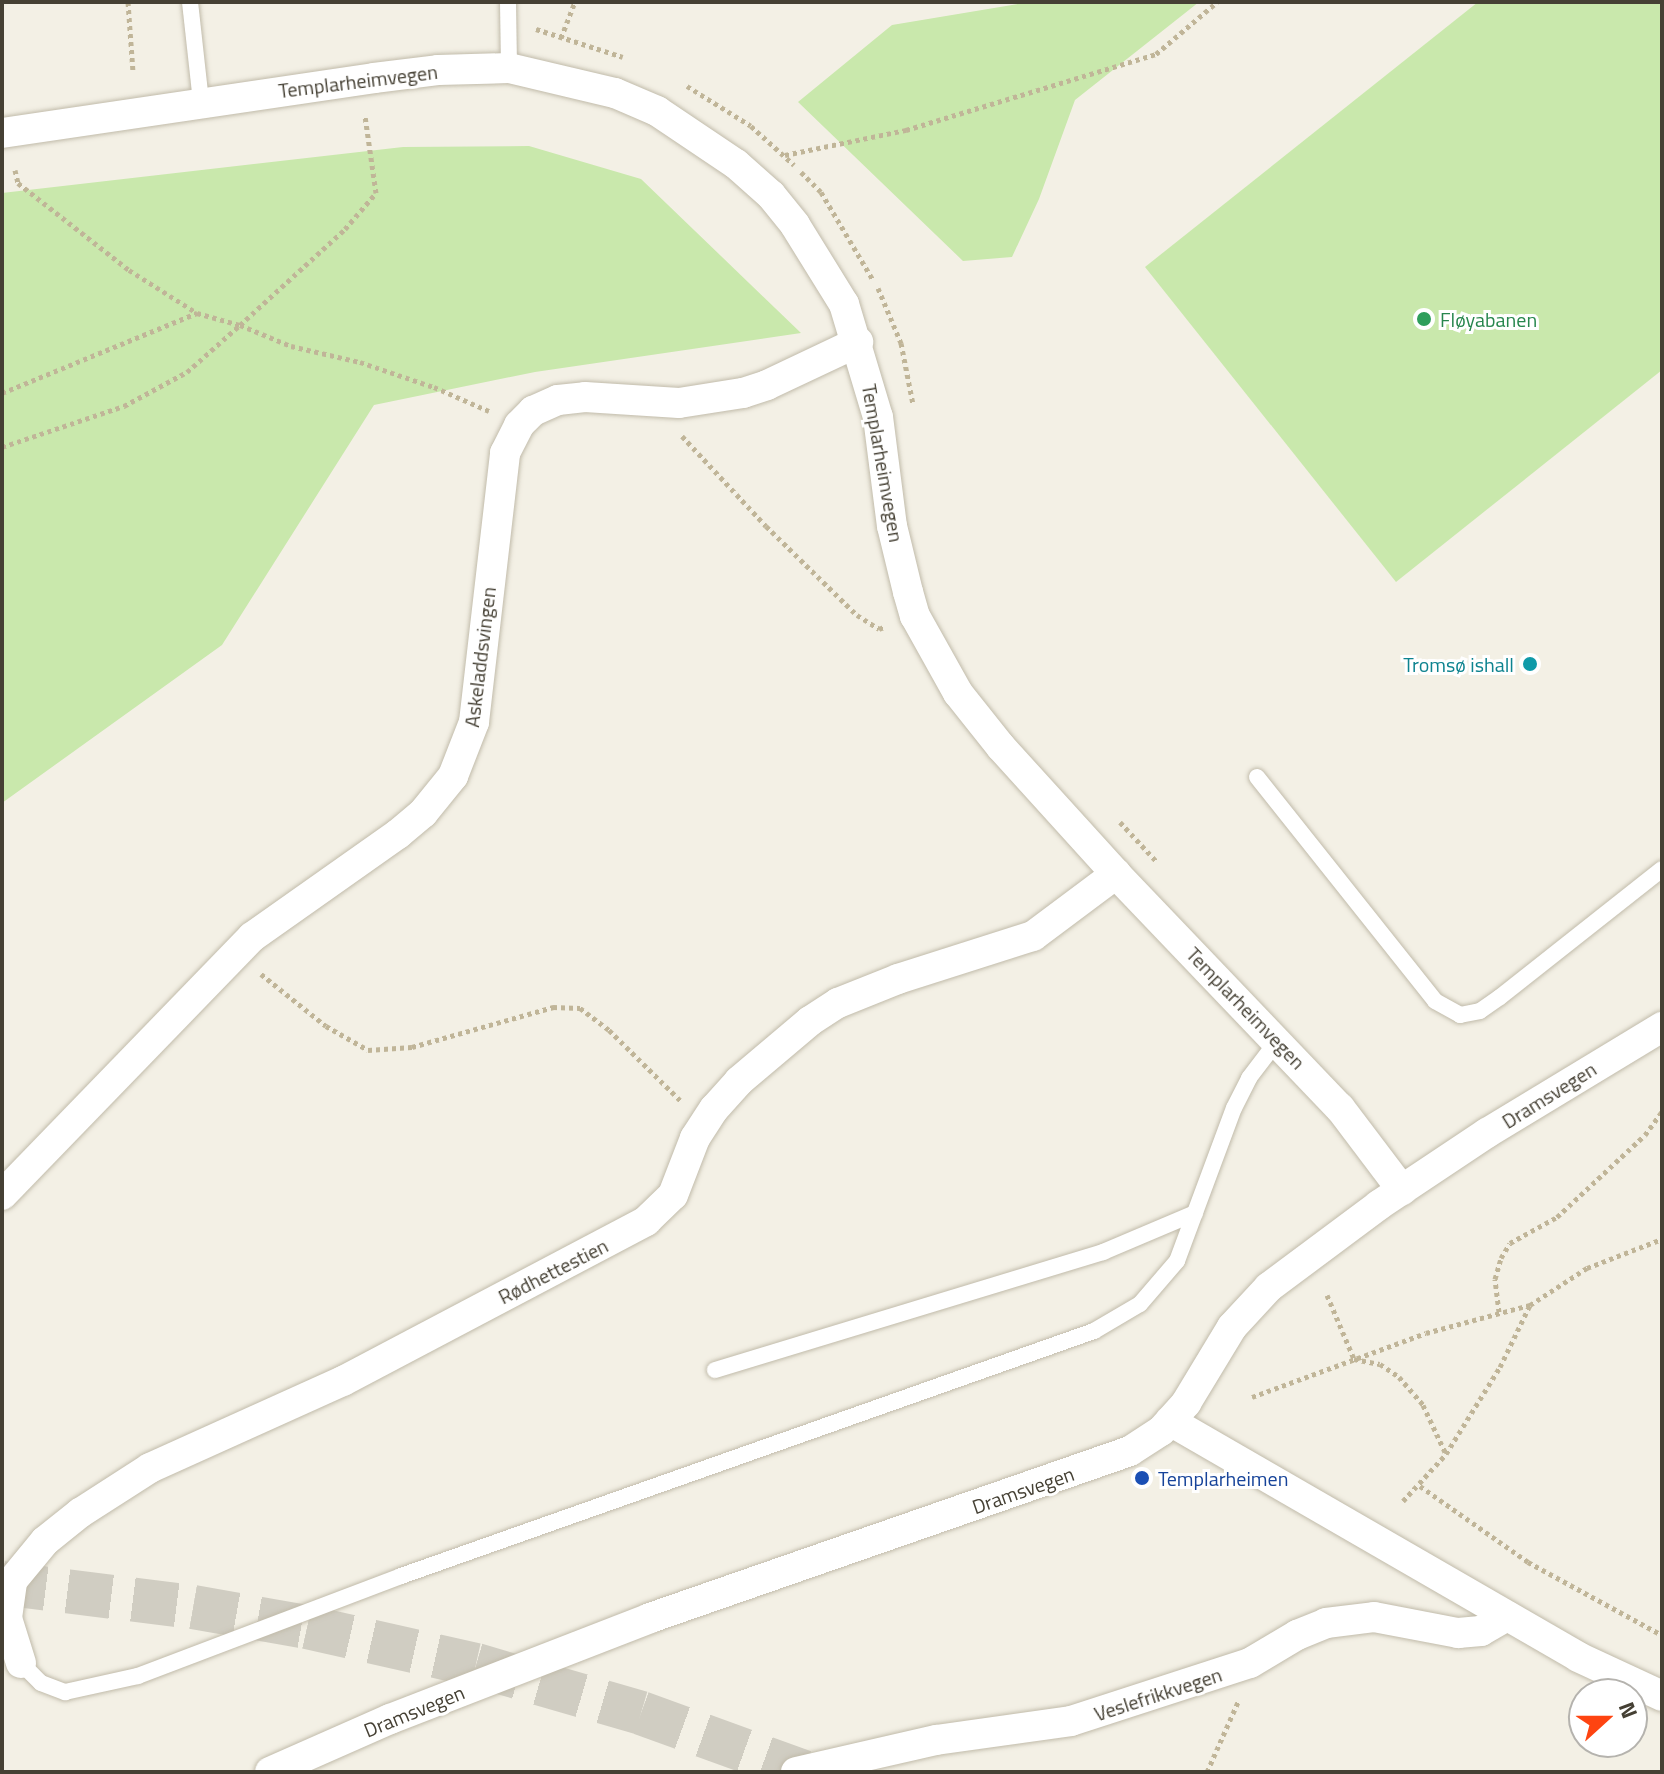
<!DOCTYPE html>
<meta charset="utf-8">
<style>
body{margin:0}
#map{position:relative;width:1664px;height:1774px;overflow:hidden;background:#f3f0e5;font-family:"Titillium Web",sans-serif}
div>[style]{position:absolute}
[style*='--x']{left:calc(var(--x)*1px);top:calc(var(--y)*1px);width:calc(var(--w)*1px);rotate:calc(var(--a)*1deg)}
.green>*{inset:0;background:#c9e8ac}
.primary-tunnel>*{height:44px;margin-top:-22px;transform-origin:0;background:repeating-linear-gradient(90deg,#d0cdc2 0 44px,transparent 0 66px)}
.path>*{height:5px;margin-top:-2.5px;transform-origin:0;background:repeating-linear-gradient(90deg,#c0b598 0 4px,transparent 0 8px)}
.roads{filter:drop-shadow(0 0 2px #c1bbaa) drop-shadow(0 0 2px #c1bbaa)}
.service>*{height:16px;margin:-8px;padding:0 8px;transform-origin:8px;border-radius:8px;background:#fff}
.minor>*{height:30px;margin:-15px;padding:0 15px;transform-origin:15px;border-radius:15px;background:#fff}
.dots>*{width:22px;height:22px;translate:-50% -50%;box-sizing:border-box;border:4px solid #fff;border-radius:50%}
span{translate:-50% -50%;white-space:nowrap;text-align:center;line-height:1.15;-webkit-text-stroke:6px #fff;paint-order:stroke}
.street-label{font-size:20px;color:#454034}
.leisure-label{font-size:20px;color:#27864d}
.left{translate:0 -50%;text-align:left}
.culture-label{font-size:20px;color:#0d838f}
.right{translate:-100% -50%;text-align:right}
.transit-label{font-size:20px;color:#164399}
.frame{position:absolute;inset:0;border:4px solid #454034;pointer-events:none}
.north{position:absolute;left:1568px;top:1678px;width:80px;height:80px;box-sizing:border-box;background:#fff;border:2px solid #b5b3ae;border-radius:50%;rotate:69deg;font-size:22px;font-weight:700;line-height:32px;text-align:center;color:#454034}
.north::after{content:'';display:block;margin:auto;width:28px;height:36px;background:#fe4411;clip-path:polygon(50% 0,100% 100%,50% 72%,0 100%)}
</style>
<div id="map">
<div class="green">
<i style="clip-path:polygon(1030px 2px,1199px 2px,1075px 100px,1039px 199px,1012px 257px,963px 261px,798px 102px,892px 25px)"></i>
<i style="clip-path:polygon(1478px 2px,1662px 2px,1662px 370px,1396px 582px,1145px 267px)"></i>
<i style="clip-path:polygon(529px 146px,641px 179px,801px 333px,535px 372px,374px 405px,222px 645px,2px 803px,2px 193px,403px 147px)"></i>
</div>
<div class="primary-tunnel">
<i style="--x:2;--y:1583;--w:193;--a:7.2"></i>
<i style="--x:193;--y:1607;--w:116;--a:10"></i>
<i style="--x:307;--y:1627;--w:173;--a:12.7"></i>
<i style="--x:476;--y:1665;--w:172;--a:16.2"></i>
<i style="--x:641;--y:1713;--w:173;--a:19.9"></i>
</div>
<div class="path">
<i style="--x:128;--y:2;--w:70;--a:85.9"></i>
<i style="--x:536;--y:29;--w:91;--a:17.8"></i>
<i style="--x:561;--y:38;--w:39;--a:-69"></i>
<i style="--x:687;--y:86;--w:75;--a:32"></i>
<i style="--x:751;--y:126;--w:58;--a:42.2"></i>
<i style="--x:785;--y:155;--w:124;--a:-11.7"></i>
<i style="--x:906;--y:130;--w:261;--a:-16.9"></i>
<i style="--x:1156;--y:54;--w:80;--a:-40.4"></i>
<i style="--x:15;--y:170;--w:13;--a:77"></i>
<i style="--x:18;--y:183;--w:141;--a:38.1"></i>
<i style="--x:129;--y:270;--w:80;--a:32.3"></i>
<i style="--x:197;--y:313;--w:45;--a:15.6"></i>
<i style="--x:240;--y:325;--w:142;--a:-42.4"></i>
<i style="--x:345;--y:229;--w:48;--a:-49.3"></i>
<i style="--x:376;--y:193;--w:78;--a:-98.1"></i>
<i style="--x:801;--y:172;--w:28;--a:45"></i>
<i style="--x:821;--y:192;--w:102;--a:59.4"></i>
<i style="--x:878;--y:288;--w:60;--a:67.3"></i>
<i style="--x:901;--y:343;--w:62;--a:78.9"></i>
<i style="--x:2;--y:393;--w:211;--a:-22.3"></i>
<i style="--x:682;--y:436;--w:123;--a:47"></i>
<i style="--x:766;--y:526;--w:127;--a:44.4"></i>
<i style="--x:857;--y:615;--w:26;--a:32"></i>
<i style="--x:879;--y:629;--w:5;--a:-22"></i>
<i style="--x:2;--y:447;--w:129;--a:-18.6"></i>
<i style="--x:124;--y:406;--w:72;--a:-28.4"></i>
<i style="--x:187;--y:372;--w:71;--a:-41.6"></i>
<i style="--x:240;--y:325;--w:55;--a:22.4"></i>
<i style="--x:291;--y:346;--w:71;--a:13.1"></i>
<i style="--x:360;--y:362;--w:78;--a:18.7"></i>
<i style="--x:434;--y:387;--w:60;--a:23.6"></i>
<i style="--x:1120;--y:822;--w:54;--a:47.2"></i>
<i style="--x:261;--y:974;--w:83;--a:38.7"></i>
<i style="--x:326;--y:1026;--w:48;--a:29.7"></i>
<i style="--x:368;--y:1050;--w:44;--a:-3.9"></i>
<i style="--x:412;--y:1047;--w:147;--a:-15.8"></i>
<i style="--x:553;--y:1007;--w:27;--a:2"></i>
<i style="--x:580;--y:1008;--w:36;--a:37"></i>
<i style="--x:609;--y:1030;--w:100;--a:44.6"></i>
<i style="--x:1327;--y:1295;--w:69;--a:67.1"></i>
<i style="--x:1354;--y:1359;--w:26;--a:11"></i>
<i style="--x:1380;--y:1364;--w:23;--a:34"></i>
<i style="--x:1399;--y:1377;--w:37;--a:49"></i>
<i style="--x:1423;--y:1405;--w:54;--a:64.9"></i>
<i style="--x:1499;--y:1312;--w:33;--a:-97"></i>
<i style="--x:1495;--y:1279;--w:22;--a:-74"></i>
<i style="--x:1501;--y:1258;--w:17;--a:-59"></i>
<i style="--x:1510;--y:1243;--w:54;--a:-29"></i>
<i style="--x:1557;--y:1217;--w:120;--a:-43"></i>
<i style="--x:1645;--y:1135;--w:29;--a:-54"></i>
<i style="--x:1252;--y:1397;--w:185;--a:-20.2"></i>
<i style="--x:1426;--y:1333;--w:108;--a:-15.1"></i>
<i style="--x:1530;--y:1305;--w:68;--a:-33"></i>
<i style="--x:1587;--y:1268;--w:80;--a:-21.1"></i>
<i style="--x:1420;--y:1486;--w:132;--a:35.1"></i>
<i style="--x:1528;--y:1562;--w:153;--a:28.6"></i>
<i style="--x:1403;--y:1501;--w:64;--a:-47.5"></i>
<i style="--x:1446;--y:1454;--w:102;--a:-58.2"></i>
<i style="--x:1500;--y:1367;--w:69;--a:-64.2"></i>
<i style="--x:1207;--y:1772;--w:77;--a:-66.1"></i>
</div>
<div class="roads">
<div class="service">
<i style="--x:190;--y:2;--w:101;--a:83.7"></i>
<i style="--x:508;--y:2;--w:66;--a:89.1"></i>
<i style="--x:1257;--y:777;--w:286;--a:51.5"></i>
<i style="--x:1435;--y:1001;--w:29;--a:29"></i>
<i style="--x:1460;--y:1015;--w:20;--a:-11"></i>
<i style="--x:1480;--y:1011;--w:24;--a:-35"></i>
<i style="--x:1500;--y:997;--w:206;--a:-38.3"></i>
<i style="--x:715;--y:1370;--w:406;--a:-16.9"></i>
<i style="--x:1103;--y:1252;--w:100;--a:-23"></i>
<i style="--x:21;--y:1663;--w:28;--a:45"></i>
<i style="--x:41;--y:1683;--w:26;--a:21"></i>
<i style="--x:65;--y:1692;--w:75;--a:-12.4"></i>
<i style="--x:138;--y:1676;--w:281;--a:-20.8"></i>
<i style="--x:401;--y:1576;--w:735;--a:-19.47"></i>
<i style="--x:1094;--y:1331;--w:53;--a:-30.4"></i>
<i style="--x:1140;--y:1304;--w:57;--a:-49.3"></i>
<i style="--x:1177;--y:1261;--w:163;--a:-69.6"></i>
<i style="--x:1234;--y:1108;--w:34;--a:-63"></i>
<i style="--x:1249;--y:1078;--w:48;--a:-52.7"></i>
</div>
<div class="minor">
<i style="--x:2;--y:133;--w:376;--a:-8.4"></i>
<i style="--x:374;--y:78;--w:64;--a:-7.1"></i>
<i style="--x:438;--y:70;--w:71;--a:-1.6"></i>
<i style="--x:509;--y:68;--w:109;--a:13.3"></i>
<i style="--x:615;--y:93;--w:46;--a:23.2"></i>
<i style="--x:657;--y:111;--w:95;--a:33.9"></i>
<i style="--x:736;--y:164;--w:47;--a:41.5"></i>
<i style="--x:771;--y:195;--w:38;--a:51"></i>
<i style="--x:795;--y:225;--w:93;--a:58.2"></i>
<i style="--x:844;--y:304;--w:118;--a:73.3"></i>
<i style="--x:878;--y:417;--w:110;--a:82.7"></i>
<i style="--x:892;--y:526;--w:68;--a:76.4"></i>
<i style="--x:908;--y:592;--w:25;--a:74"></i>
<i style="--x:915;--y:616;--w:88;--a:60.8"></i>
<i style="--x:958;--y:693;--w:69;--a:51.5"></i>
<i style="--x:1001;--y:747;--w:171;--a:47.8"></i>
<i style="--x:1116;--y:874;--w:324;--a:46.3"></i>
<i style="--x:1340;--y:1108;--w:103;--a:52.9"></i>
<i style="--x:2;--y:1195;--w:359;--a:-45.9"></i>
<i style="--x:252;--y:937;--w:179;--a:-35.2"></i>
<i style="--x:398;--y:834;--w:33;--a:-40"></i>
<i style="--x:423;--y:813;--w:48;--a:-51"></i>
<i style="--x:453;--y:776;--w:58;--a:-68.7"></i>
<i style="--x:474;--y:722;--w:271;--a:-83.4"></i>
<i style="--x:505;--y:453;--w:31;--a:-63"></i>
<i style="--x:519;--y:425;--w:20;--a:-45"></i>
<i style="--x:533;--y:411;--w:27;--a:-24"></i>
<i style="--x:558;--y:400;--w:27;--a:-6"></i>
<i style="--x:585;--y:397;--w:94;--a:3.7"></i>
<i style="--x:679;--y:403;--w:65;--a:-8.9"></i>
<i style="--x:743;--y:393;--w:25;--a:-18"></i>
<i style="--x:767;--y:385;--w:101;--a:-25.3"></i>
<i style="--x:1170;--y:1421;--w:471;--a:30"></i>
<i style="--x:1578;--y:1657;--w:93;--a:24.9"></i>
<i style="--x:21;--y:1663;--w:47;--a:-107.3"></i>
<i style="--x:7;--y:1618;--w:37;--a:-82"></i>
<i style="--x:12;--y:1581;--w:52;--a:-50.5"></i>
<i style="--x:45;--y:1541;--w:45;--a:-38.7"></i>
<i style="--x:80;--y:1513;--w:83;--a:-32.7"></i>
<i style="--x:150;--y:1468;--w:212;--a:-24.3"></i>
<i style="--x:343;--y:1381;--w:343;--a:-27.8"></i>
<i style="--x:646;--y:1221;--w:37;--a:-44"></i>
<i style="--x:673;--y:1195;--w:61;--a:-68.9"></i>
<i style="--x:695;--y:1138;--w:35;--a:-57"></i>
<i style="--x:714;--y:1109;--w:38;--a:-48"></i>
<i style="--x:739;--y:1081;--w:93;--a:-40.2"></i>
<i style="--x:810;--y:1021;--w:33;--a:-33"></i>
<i style="--x:838;--y:1003;--w:65;--a:-21.8"></i>
<i style="--x:898;--y:979;--w:142;--a:-17.7"></i>
<i style="--x:1033;--y:936;--w:104;--a:-36.8"></i>
<i style="--x:270;--y:1772;--w:131;--a:-23.8"></i>
<i style="--x:390;--y:1719;--w:279;--a:-21.2"></i>
<i style="--x:650;--y:1618;--w:508;--a:-19.18"></i>
<i style="--x:1130;--y:1451;--w:37;--a:-33"></i>
<i style="--x:1161;--y:1431;--w:38;--a:-48"></i>
<i style="--x:1186;--y:1403;--w:89;--a:-58.8"></i>
<i style="--x:1232;--y:1327;--w:54;--a:-47.2"></i>
<i style="--x:1269;--y:1287;--w:137;--a:-36.7"></i>
<i style="--x:1379;--y:1205;--w:130;--a:-33.7"></i>
<i style="--x:1487;--y:1133;--w:205;--a:-31.2"></i>
<i style="--x:796;--y:1772;--w:144;--a:-12.9"></i>
<i style="--x:936;--y:1740;--w:136;--a:-8"></i>
<i style="--x:1071;--y:1721;--w:188;--a:-18"></i>
<i style="--x:1250;--y:1663;--w:55;--a:-30.8"></i>
<i style="--x:1297;--y:1635;--w:31;--a:-22"></i>
<i style="--x:1326;--y:1623;--w:48;--a:-7.1"></i>
<i style="--x:1374;--y:1617;--w:86;--a:10.8"></i>
<i style="--x:1458;--y:1633;--w:23;--a:-5"></i>
<i style="--x:1481;--y:1631;--w:30;--a:-30"></i>
</div>
</div>
<div class="dots">
<i style="left:1424px;top:319px;background:#2e9e5b"></i>
<i style="left:1530px;top:664px;background:#0f9aa8"></i>
<i style="left:1142px;top:1478px;background:#1a4fb4"></i>
</div>
<div class="street-label">
<span style="left:358px;top:81px;rotate:-7deg">Templarheimvegen</span>
<span style="left:883px;top:463px;rotate:80deg">Templarheimvegen</span>
<span style="left:480px;top:657px;rotate:-83deg">Askeladdsvingen</span>
<span style="left:1246px;top:1008px;rotate:46deg">Templarheimvegen</span>
<span style="left:1549px;top:1095px;rotate:-32deg">Dramsvegen</span>
<span style="left:553px;top:1271px;rotate:-27deg">Rødhettestien</span>
<span style="left:1023px;top:1490px;rotate:-19deg">Dramsvegen</span>
<span style="left:1158px;top:1694px;rotate:-18deg">Veslefrikkvegen</span>
<span style="left:414px;top:1711px;rotate:-22deg">Dramsvegen</span>
</div>
<div class="leisure-label">
<span class="left" style="left:1440px;top:319px">Fløyabanen</span>
</div>
<div class="culture-label">
<span class="right" style="left:1514px;top:664px">Tromsø ishall</span>
</div>
<div class="transit-label">
<span class="left" style="left:1158px;top:1478px">Templarheimen</span>
</div>
<div class="frame"></div>
<div class="north">N</div>
</div>
